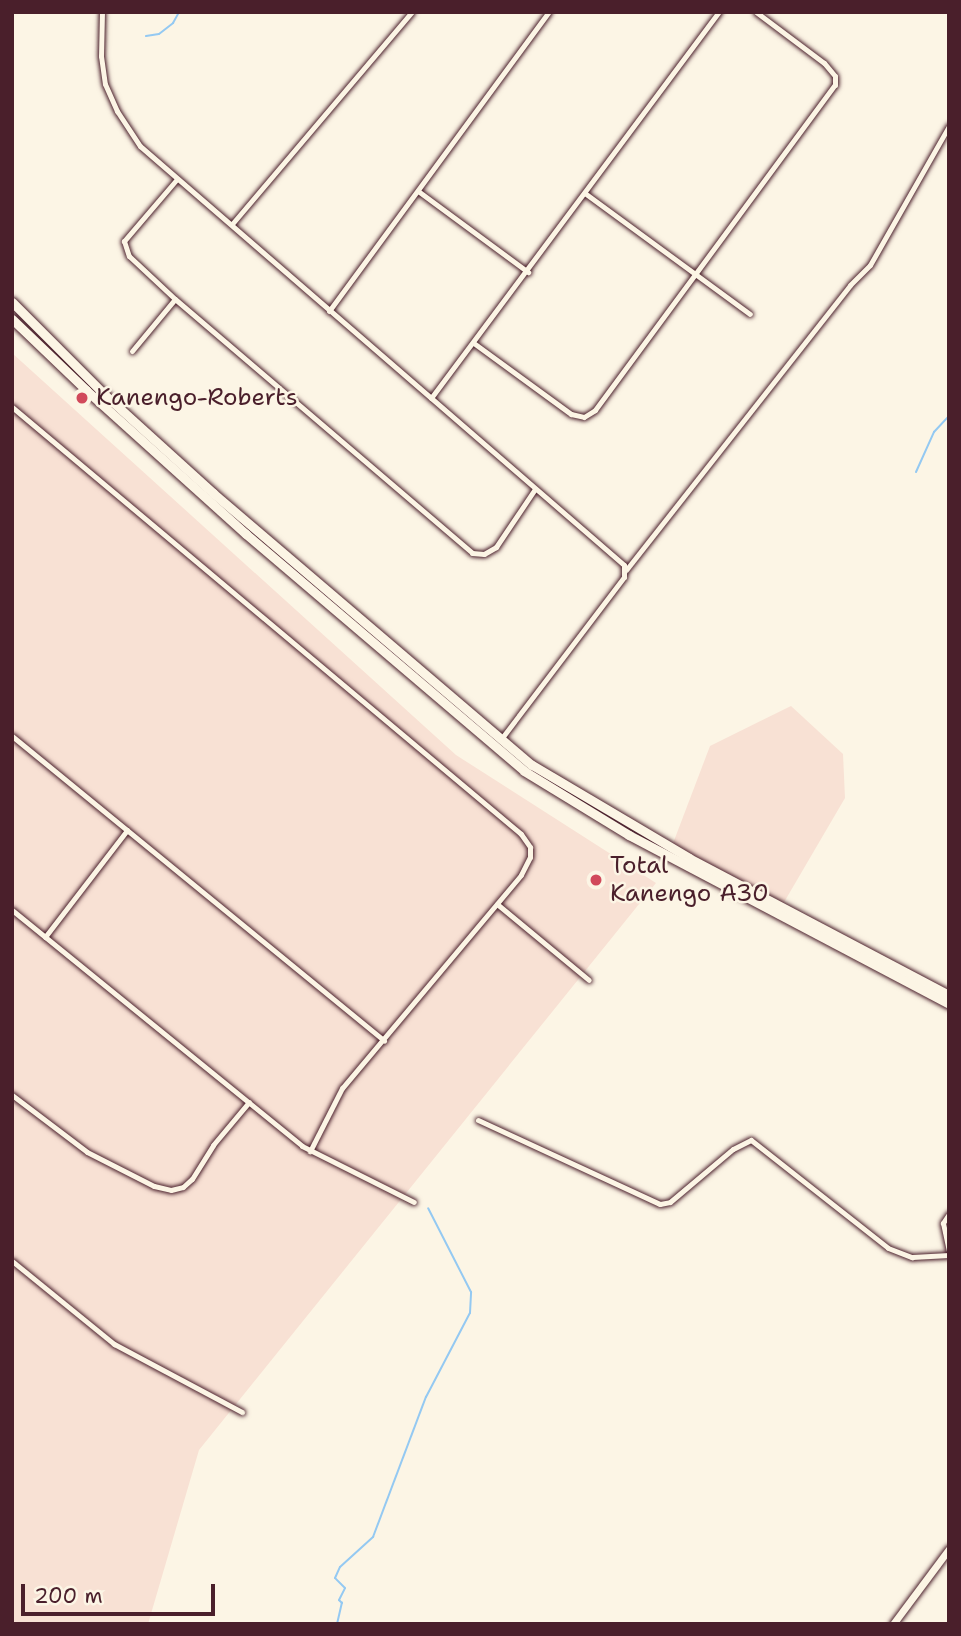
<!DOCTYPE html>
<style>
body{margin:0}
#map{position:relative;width:961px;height:1636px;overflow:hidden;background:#fcf5e5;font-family:"Shantell Sans",sans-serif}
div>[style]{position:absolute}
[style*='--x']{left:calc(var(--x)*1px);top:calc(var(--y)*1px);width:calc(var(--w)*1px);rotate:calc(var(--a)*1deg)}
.built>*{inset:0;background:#f8e1d4}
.stream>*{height:2px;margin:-1px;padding:0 1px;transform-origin:1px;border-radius:1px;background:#94c9f2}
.roads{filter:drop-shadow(0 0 2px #4a1f2b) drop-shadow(0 0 2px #4a1f2b)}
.minor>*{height:5px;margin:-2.5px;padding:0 2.5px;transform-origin:2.5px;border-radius:2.5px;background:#fcf5e5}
.tertiary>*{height:7px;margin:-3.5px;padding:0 3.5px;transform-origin:3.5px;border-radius:3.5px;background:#fcf5e5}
.trunk>*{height:9px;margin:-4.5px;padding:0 4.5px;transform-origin:4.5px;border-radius:4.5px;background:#fcf5e5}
.dots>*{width:19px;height:19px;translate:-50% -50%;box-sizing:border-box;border:4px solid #fcf5e5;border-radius:50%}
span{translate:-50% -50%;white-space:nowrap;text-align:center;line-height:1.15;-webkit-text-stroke:5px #fcf5e5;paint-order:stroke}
.poi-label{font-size:24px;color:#4a1f2b}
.left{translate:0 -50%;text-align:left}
.frame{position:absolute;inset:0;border:14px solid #4a1f2b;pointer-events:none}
.scale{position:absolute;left:21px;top:1584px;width:194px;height:32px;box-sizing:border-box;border:4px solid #4a1f2b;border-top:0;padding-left:9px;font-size:21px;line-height:24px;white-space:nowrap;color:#4a1f2b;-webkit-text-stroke:5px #fcf5e5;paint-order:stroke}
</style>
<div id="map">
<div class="built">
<i style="clip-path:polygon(12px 353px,456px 755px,656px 883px,199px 1450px,148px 1624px,12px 1624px)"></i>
<i style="clip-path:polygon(791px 706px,843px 754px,845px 798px,783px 904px,672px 846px,710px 746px)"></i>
</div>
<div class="stream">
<i style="--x:146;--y:36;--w:13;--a:-9"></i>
<i style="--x:159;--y:34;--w:18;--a:-38"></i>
<i style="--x:173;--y:23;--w:13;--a:-61"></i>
<i style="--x:916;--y:472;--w:44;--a:-65.8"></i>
<i style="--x:934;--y:432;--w:22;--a:-47"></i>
<i style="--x:337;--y:1624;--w:22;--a:-77"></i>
<i style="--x:342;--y:1603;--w:4;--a:-135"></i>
<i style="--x:339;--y:1600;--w:13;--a:-63"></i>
<i style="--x:345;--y:1588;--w:14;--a:-135"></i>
<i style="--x:335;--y:1578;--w:12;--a:-66"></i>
<i style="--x:340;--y:1567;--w:45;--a:-42.3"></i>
<i style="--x:373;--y:1537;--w:150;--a:-69.3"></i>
<i style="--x:426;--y:1397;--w:95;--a:-62.4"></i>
<i style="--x:470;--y:1313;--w:21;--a:-87"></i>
<i style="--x:471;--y:1292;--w:94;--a:-117.1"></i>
</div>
<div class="roads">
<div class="minor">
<i style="--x:102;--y:12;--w:44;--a:91.3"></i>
<i style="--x:101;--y:56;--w:28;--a:82"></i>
<i style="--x:105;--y:84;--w:30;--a:66"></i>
<i style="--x:117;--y:111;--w:42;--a:56.7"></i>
<i style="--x:140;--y:146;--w:640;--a:40.88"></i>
<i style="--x:624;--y:565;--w:12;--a:90"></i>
<i style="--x:624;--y:577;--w:203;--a:127.2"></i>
<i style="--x:177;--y:179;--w:82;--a:130.5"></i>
<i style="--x:124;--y:241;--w:16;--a:72"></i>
<i style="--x:129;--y:256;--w:63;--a:43.1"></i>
<i style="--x:175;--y:299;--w:391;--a:40.5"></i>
<i style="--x:472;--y:553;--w:12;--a:5"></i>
<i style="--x:484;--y:554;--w:14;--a:-30"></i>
<i style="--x:496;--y:547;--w:70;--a:-56.1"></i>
<i style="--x:418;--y:191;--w:137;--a:36.4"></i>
<i style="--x:586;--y:194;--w:203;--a:36.2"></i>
<i style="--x:232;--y:224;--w:278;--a:-49.7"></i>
<i style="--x:329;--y:311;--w:371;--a:-53.7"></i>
<i style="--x:475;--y:344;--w:119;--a:36.1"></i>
<i style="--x:571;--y:414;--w:13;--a:13"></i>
<i style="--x:584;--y:417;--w:13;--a:-32"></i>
<i style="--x:595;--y:410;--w:404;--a:-53.6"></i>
<i style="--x:835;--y:85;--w:9;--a:-90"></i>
<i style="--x:835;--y:76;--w:17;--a:-130"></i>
<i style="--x:824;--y:63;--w:85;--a:-143.1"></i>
<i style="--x:132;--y:351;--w:67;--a:-50.4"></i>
<i style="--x:431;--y:398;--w:482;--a:-53.3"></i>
<i style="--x:12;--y:407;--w:664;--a:39.99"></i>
<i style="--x:521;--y:834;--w:16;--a:55"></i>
<i style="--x:530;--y:847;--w:10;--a:90"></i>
<i style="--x:530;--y:857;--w:20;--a:117"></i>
<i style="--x:521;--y:875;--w:278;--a:130"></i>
<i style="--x:342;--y:1088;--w:71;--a:116.9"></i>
<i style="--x:626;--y:570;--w:362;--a:-51.8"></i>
<i style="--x:850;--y:285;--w:28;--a:-45"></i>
<i style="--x:870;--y:265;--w:160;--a:-60.4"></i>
<i style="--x:12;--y:736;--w:481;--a:39.3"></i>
<i style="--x:497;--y:904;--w:119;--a:39.6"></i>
<i style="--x:12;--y:910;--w:374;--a:39.1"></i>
<i style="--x:302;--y:1146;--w:125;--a:26.6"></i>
<i style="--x:45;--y:937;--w:135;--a:-52.5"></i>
<i style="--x:12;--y:1095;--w:94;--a:37.2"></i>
<i style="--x:87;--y:1152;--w:75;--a:26.9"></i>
<i style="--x:154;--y:1186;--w:17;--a:13"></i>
<i style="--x:171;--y:1190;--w:12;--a:-14"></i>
<i style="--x:183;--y:1187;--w:12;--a:-42"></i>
<i style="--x:192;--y:1179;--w:40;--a:-58"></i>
<i style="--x:213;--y:1145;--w:56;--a:-50.1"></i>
<i style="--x:478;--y:1120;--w:200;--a:24.8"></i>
<i style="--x:660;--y:1204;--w:10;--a:-11"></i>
<i style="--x:670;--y:1202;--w:82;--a:-40.1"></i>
<i style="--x:733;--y:1149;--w:20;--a:-27"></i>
<i style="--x:751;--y:1140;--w:174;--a:38.2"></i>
<i style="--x:888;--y:1248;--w:26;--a:21"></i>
<i style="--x:912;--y:1257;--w:37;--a:-3"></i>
<i style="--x:949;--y:1214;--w:11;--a:124"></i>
<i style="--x:943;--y:1223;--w:30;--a:78"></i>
<i style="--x:12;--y:1261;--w:132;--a:39.1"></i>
<i style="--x:114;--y:1344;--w:145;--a:28"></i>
</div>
<div class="tertiary">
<i style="--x:893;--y:1624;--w:94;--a:-53.3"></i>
</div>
<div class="trunk">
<i style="--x:12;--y:302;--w:132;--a:45"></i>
<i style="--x:105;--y:395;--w:146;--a:42.2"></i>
<i style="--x:213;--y:493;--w:419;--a:40.5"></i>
<i style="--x:532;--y:765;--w:182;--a:30.6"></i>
<i style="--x:689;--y:858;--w:294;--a:27.8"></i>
<i style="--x:12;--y:319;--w:103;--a:43.8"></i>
<i style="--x:86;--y:390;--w:215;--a:42"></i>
<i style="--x:246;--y:534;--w:365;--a:40.4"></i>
<i style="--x:524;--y:771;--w:123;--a:31.4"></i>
<i style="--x:629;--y:835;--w:362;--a:27.8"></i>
</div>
</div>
<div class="dots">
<i style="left:82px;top:398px;background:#d1495b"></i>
<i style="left:596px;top:880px;background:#d1495b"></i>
</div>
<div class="poi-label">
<span class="left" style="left:96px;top:398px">Kanengo-Roberts</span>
<span class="left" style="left:610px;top:880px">Total<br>Kanengo A30</span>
</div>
<div class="frame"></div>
<div class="scale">200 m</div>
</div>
